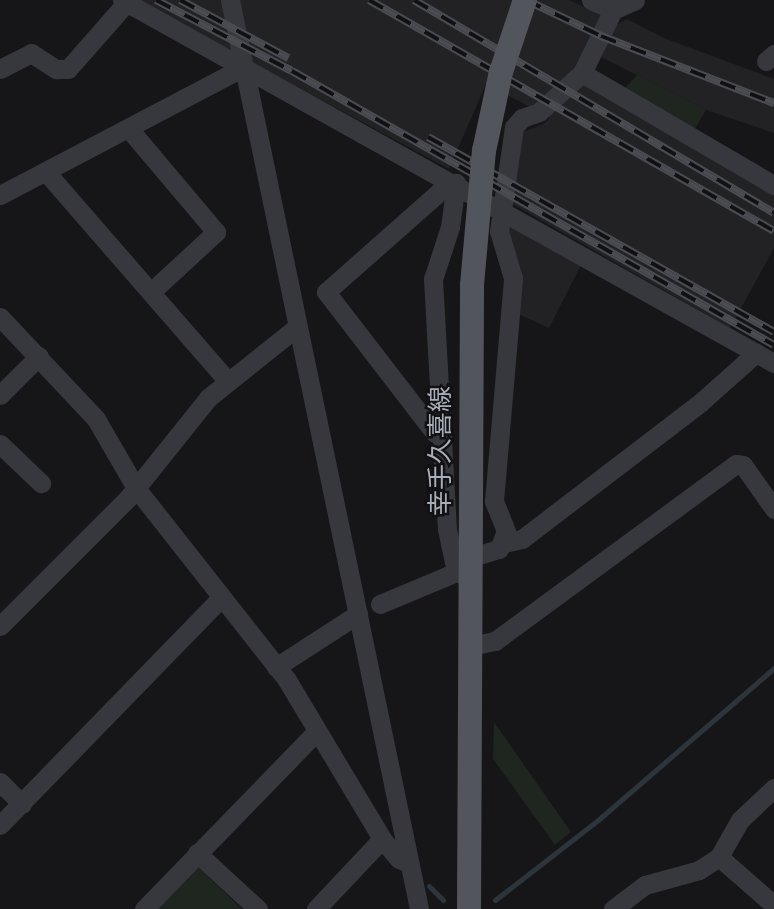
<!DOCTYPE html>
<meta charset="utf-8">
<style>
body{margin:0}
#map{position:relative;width:774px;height:909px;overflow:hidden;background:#161618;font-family:Signika,"Noto Sans JP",sans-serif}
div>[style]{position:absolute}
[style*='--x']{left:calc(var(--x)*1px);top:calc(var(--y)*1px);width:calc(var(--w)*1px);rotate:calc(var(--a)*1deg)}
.built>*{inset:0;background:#222225}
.green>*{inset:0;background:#1e261f}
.stream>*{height:5px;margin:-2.5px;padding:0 2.5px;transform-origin:2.5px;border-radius:2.5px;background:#2c353c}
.minor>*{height:19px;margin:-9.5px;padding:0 9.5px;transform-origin:9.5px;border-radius:9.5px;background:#37383d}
.major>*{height:24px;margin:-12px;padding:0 12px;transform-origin:12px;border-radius:12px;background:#53555c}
.rail>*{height:8px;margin-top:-4px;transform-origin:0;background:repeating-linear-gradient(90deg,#111113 0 16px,#4a4c52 0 32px);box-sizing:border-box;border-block:2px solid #4a4c52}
.major-bridge>*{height:24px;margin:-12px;padding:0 12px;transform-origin:12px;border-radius:12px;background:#53555c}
span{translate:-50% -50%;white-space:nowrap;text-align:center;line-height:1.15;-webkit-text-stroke:5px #111113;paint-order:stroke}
.street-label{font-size:26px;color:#a8adb8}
</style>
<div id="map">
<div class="built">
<i style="clip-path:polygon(137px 0,569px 0,604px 16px,583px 62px,534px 109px,486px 84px,449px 169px)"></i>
<i style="clip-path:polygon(627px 19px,664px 38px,774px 79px,774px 133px,706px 110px,601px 57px,613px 21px,618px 24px)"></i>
<i style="clip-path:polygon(584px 82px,774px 192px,774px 248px,730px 328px,509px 202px,519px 134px,543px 124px,550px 118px,544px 114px)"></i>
<i style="clip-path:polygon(507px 221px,582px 263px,549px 328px,516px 313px)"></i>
</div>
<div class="green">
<i style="clip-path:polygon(637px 75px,706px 110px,693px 132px,623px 90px)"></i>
<i style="clip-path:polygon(494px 722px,571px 832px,555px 845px,493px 759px)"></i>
<i style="clip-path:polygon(197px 866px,242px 909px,156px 909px)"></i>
</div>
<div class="stream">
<i style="--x:429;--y:886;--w:20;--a:45"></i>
<i style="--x:495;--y:900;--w:130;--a:-37.8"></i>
<i style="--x:598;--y:820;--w:233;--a:-40.8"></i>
</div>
<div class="minor">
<i style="--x:122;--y:0;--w:746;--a:29.11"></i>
<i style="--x:230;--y:0;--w:928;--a:78.25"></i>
<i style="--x:591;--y:0;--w:24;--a:24"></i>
<i style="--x:613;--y:10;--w:24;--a:-24"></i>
<i style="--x:766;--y:61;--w:11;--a:-41"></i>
<i style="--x:0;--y:69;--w:35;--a:-27"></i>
<i style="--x:31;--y:53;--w:30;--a:33"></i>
<i style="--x:56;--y:69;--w:12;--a:0"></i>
<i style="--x:68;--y:69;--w:88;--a:-48.7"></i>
<i style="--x:582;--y:73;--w:222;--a:30.3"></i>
<i style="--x:129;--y:129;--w:135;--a:49.8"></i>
<i style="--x:216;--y:232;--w:87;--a:137.3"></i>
<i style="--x:46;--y:172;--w:277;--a:49"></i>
<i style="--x:456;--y:183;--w:44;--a:97.8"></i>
<i style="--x:450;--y:227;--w:55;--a:108.1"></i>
<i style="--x:433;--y:279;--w:250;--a:86.8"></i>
<i style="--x:447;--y:529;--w:34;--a:78"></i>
<i style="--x:454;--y:562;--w:30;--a:53"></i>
<i style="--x:0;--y:195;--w:276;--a:-27.7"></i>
<i style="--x:0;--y:317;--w:140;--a:46.7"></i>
<i style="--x:96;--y:419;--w:80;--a:59.9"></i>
<i style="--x:136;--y:488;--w:244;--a:51.8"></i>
<i style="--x:287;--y:680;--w:185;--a:59.1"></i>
<i style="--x:382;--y:839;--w:26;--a:50"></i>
<i style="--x:399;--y:859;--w:11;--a:22"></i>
<i style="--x:0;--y:395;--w:55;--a:-45"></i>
<i style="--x:442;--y:437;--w:9;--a:-148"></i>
<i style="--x:434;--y:432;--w:177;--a:-127.6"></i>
<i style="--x:326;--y:292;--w:152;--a:-41.5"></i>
<i style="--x:440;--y:191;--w:18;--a:-27"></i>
<i style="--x:0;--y:444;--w:57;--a:43.6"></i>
<i style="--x:504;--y:543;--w:18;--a:-13"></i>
<i style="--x:522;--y:539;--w:225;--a:-37.4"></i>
<i style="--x:701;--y:402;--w:74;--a:-41.7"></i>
<i style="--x:472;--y:557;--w:28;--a:-17"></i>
<i style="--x:499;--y:549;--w:19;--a:-69"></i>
<i style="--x:506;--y:531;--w:32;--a:-112"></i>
<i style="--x:494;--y:501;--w:224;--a:-85.1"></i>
<i style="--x:513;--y:278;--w:49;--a:-106.6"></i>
<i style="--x:499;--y:231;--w:105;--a:-81.8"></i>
<i style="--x:514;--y:127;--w:12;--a:-48"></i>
<i style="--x:522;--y:118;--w:18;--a:-19"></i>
<i style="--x:539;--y:112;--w:58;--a:-42.2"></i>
<i style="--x:582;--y:73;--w:70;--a:-63.8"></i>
<i style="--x:380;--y:604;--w:86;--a:-22.7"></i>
<i style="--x:0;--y:626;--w:181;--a:-45"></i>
<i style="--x:128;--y:498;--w:128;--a:-51.3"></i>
<i style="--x:208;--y:398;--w:114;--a:-38.6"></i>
<i style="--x:471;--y:646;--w:25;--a:-12"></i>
<i style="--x:495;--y:641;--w:299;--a:-36.3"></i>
<i style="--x:736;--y:464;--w:7;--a:8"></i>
<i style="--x:743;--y:465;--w:54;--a:54.8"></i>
<i style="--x:276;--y:667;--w:98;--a:-32.9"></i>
<i style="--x:0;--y:782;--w:31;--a:45"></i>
<i style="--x:774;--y:788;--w:47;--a:136.7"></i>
<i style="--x:740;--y:820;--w:43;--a:119.6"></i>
<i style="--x:719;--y:857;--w:73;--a:41.1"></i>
<i style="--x:0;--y:825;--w:318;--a:-45.8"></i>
<i style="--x:197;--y:853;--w:83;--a:42.6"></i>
<i style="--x:144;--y:909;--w:248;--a:-45.8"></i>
<i style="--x:316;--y:909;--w:96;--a:-46.7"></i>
<i style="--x:613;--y:909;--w:40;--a:-37"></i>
<i style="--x:645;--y:885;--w:56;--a:-15.5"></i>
<i style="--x:699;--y:870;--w:24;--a:-33"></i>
</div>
<div class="major">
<i style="--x:469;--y:909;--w:624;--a:-89.72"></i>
</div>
<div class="rail">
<i style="--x:156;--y:0;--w:153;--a:27.6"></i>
<i style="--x:292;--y:71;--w:554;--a:29.62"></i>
<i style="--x:180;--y:0;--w:123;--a:28.2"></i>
<i style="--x:369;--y:0;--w:466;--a:29.7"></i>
<i style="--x:414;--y:0;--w:418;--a:30.6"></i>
<i style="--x:526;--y:0;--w:83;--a:25.6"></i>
<i style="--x:601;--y:36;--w:186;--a:21.2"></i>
<i style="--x:428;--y:137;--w:397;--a:29.4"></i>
</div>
<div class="major-bridge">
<i style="--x:472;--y:285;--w:135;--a:-84.9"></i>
<i style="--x:484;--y:151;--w:81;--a:-77.9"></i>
<i style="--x:501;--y:72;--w:76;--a:-71.6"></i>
</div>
<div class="street-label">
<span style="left:442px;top:451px;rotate:-90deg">幸手久喜線</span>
</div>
</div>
